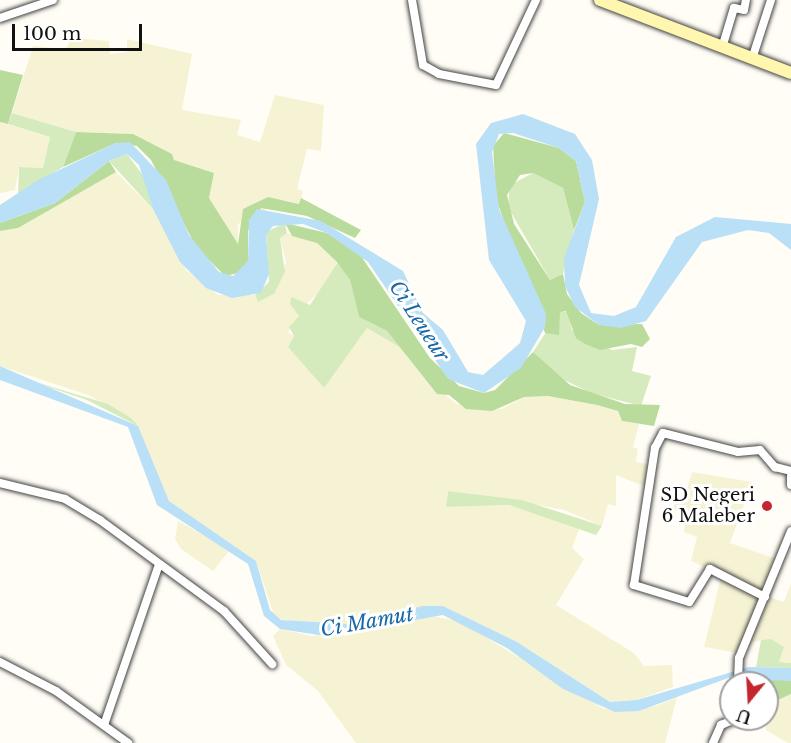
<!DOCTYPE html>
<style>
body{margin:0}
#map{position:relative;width:791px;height:743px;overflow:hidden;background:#fffdf5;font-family:"Libre Baskerville",serif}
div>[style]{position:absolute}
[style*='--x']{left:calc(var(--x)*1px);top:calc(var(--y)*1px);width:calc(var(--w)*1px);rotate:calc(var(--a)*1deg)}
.farmland>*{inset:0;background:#f6f3d4}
.green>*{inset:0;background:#d5ebbd}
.forest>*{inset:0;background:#b9dc9c}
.water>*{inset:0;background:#b9e0f7}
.roads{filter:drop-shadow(0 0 2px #444) drop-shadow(0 0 2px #444)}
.minor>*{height:8px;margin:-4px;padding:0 4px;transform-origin:4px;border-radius:4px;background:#fff}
.secondary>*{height:12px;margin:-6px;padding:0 6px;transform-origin:6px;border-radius:6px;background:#fff6b0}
.dots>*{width:16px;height:16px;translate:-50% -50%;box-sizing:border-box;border:3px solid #fff;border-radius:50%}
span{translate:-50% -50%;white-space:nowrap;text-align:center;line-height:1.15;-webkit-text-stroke:6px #fff;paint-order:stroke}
.poi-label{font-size:18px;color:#111}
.right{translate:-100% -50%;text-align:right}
.water-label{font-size:20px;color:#1768a6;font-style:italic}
.north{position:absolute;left:719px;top:671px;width:60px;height:60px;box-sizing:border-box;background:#fff;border:2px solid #a0a0a0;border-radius:50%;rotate:198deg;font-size:16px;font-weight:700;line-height:24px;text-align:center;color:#111}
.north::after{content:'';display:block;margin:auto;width:21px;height:27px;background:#c4262e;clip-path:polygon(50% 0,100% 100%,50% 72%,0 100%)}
.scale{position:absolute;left:12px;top:24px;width:130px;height:27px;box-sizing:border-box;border:3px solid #111;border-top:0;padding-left:8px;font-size:18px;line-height:21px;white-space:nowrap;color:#111;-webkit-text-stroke:4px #fff;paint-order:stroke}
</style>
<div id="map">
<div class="farmland">
<i style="clip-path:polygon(71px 38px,109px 41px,110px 54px,127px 52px,127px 39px,192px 54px,182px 110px,241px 120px,237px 135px,260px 142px,275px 95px,324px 105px,321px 151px,307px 149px,297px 189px,303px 191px,300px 204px,283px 200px,238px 224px,238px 245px,209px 198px,214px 173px,174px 160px,172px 154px,133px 134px,76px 132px,12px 113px,33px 46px,66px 49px)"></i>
<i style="clip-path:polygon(0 122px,50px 137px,43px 168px,19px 167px,15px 190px,0 193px)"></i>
<i style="clip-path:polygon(116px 172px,153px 209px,186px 270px,218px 295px,255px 295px,258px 302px,274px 294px,286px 262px,280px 238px,287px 233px,317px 243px,337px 262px,325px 287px,298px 312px,298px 320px,288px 332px,294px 336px,288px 347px,324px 387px,367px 328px,401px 348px,424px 378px,457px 404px,502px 409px,524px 397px,548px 396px,597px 405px,618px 411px,622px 421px,639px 424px,633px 447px,638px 449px,636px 462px,651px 465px,646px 487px,616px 475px,616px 506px,608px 504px,602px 526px,564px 510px,498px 497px,448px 491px,446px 507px,509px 505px,580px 527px,572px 548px,584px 559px,556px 605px,634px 653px,644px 666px,672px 665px,673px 687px,637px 700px,610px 702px,517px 642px,443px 606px,348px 624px,317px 626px,275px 618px,256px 561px,169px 501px,131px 418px,88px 395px,0 366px,0 231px,18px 228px)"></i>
<i style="clip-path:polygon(692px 472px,752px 482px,730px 543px,777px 559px,763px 594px,691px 561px,697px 537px,684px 532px,687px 514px,673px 509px,677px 496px,684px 498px)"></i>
<i style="clip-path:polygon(178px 521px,230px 550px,213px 571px,181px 549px,175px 539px)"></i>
<i style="clip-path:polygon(721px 577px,762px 598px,738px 653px,704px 647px)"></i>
<i style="clip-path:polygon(791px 583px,791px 663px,779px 662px,761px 640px,751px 643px,769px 597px,784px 602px)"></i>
<i style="clip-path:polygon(425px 615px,459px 621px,604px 709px,656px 706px,677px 697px,665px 743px,356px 743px,318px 691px,286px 665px,273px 636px,280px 629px,311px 636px,344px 634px)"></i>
<i style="clip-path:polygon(791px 694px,791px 743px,788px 743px,766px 730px,767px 705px)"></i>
</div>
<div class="green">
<i style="clip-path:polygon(12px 113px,76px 132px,63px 167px,18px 194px,19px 167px,43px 168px,50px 137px,8px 124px)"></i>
<i style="clip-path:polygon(127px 154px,145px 178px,153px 209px,109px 161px)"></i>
<i style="clip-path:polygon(533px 173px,563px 188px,574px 230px,563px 274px,550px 280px,508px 207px,510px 185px)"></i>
<i style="clip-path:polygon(285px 223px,287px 233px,280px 238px,285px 272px,274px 294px,258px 302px,255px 295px,269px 282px,266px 232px)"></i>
<i style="clip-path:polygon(338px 262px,350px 280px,359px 317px,387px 331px,401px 348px,367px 328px,324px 388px,288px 347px,294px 336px,289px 327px,299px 316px,290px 304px,291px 297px,310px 305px)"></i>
<i style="clip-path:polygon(560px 311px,568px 312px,572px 330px,612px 350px,637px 347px,632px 371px,651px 376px,641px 406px,591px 393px,550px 373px,533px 352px)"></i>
<i style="clip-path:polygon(19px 377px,108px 404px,131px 418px,138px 426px,87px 400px)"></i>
<i style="clip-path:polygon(448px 491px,522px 500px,602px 526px,596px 535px,509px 505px,446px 507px)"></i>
<i style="clip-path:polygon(771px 639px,784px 647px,779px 662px,791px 663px,791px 668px,756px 667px,761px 640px)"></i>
</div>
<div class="forest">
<i style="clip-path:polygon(0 70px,23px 75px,8px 124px,0 122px)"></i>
<i style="clip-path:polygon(76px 132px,133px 134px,172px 154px,174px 160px,214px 173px,209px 198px,238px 244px,243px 209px,268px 197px,299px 204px,301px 198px,361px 230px,355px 238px,307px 216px,261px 208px,248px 231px,248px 261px,238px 273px,225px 276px,196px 247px,151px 160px,137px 146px,116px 143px,63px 167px)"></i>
<i style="clip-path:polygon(504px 133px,559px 148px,576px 161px,585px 202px,574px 230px,563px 188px,533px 173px,520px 175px,507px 195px,514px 224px,550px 280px,563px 274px,567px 294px,581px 313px,599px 325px,642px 324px,650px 339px,642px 347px,631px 344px,600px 350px,585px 344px,576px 338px,566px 311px,560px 312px,559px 335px,545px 333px,496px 199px,493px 146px)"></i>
<i style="clip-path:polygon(109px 161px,116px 172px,18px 228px,0 231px,0 223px,55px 203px)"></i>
<i style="clip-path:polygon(285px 223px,327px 233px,359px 253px,430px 358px,459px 386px,484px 393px,495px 390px,533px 352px,570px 385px,625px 404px,660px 405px,654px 426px,622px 421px,618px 411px,597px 405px,548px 396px,524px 397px,492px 411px,466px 409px,449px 395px,437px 394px,387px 331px,359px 317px,350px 280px,337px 262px,317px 243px,292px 236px)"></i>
<i style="clip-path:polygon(760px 676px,791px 681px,791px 694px,767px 705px,767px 683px,740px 682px,739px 677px)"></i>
</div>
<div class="water">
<i style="clip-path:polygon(523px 114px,575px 134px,592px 160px,599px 199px,579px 285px,591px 313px,614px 316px,636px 307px,676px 237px,715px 217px,791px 224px,791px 250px,769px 233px,748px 230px,702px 242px,646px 321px,621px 328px,599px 325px,575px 307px,565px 286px,564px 258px,585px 202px,576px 161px,559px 148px,513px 133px,499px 134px,492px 152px,499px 209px,546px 314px,545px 327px,521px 368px,484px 393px,448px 379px,368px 262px,327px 233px,303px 224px,273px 226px,266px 235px,269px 274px,261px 293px,232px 298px,206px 288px,180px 262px,153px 209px,139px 165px,127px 154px,109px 161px,55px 203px,0 223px,0 205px,38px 180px,116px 143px,130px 142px,166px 180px,189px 235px,219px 272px,233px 276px,248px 261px,249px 220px,257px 209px,321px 221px,403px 271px,423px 313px,443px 330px,468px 372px,483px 375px,520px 343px,526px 321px,489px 260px,476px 144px,491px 123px)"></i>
<i style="clip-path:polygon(0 366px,138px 426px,169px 501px,256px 561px,270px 610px,281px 620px,348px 624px,423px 606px,443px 606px,517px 642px,610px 702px,637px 700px,749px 667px,791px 668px,791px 681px,728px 678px,639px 711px,615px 712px,563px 689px,507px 648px,443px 615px,325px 636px,280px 629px,264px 616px,248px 564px,157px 505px,128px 427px,0 380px)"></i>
</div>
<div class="roads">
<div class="minor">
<i style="--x:412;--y:0;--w:66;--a:80.4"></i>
<i style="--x:423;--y:65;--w:18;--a:29"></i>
<i style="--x:439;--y:74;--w:58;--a:10.9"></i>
<i style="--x:496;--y:85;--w:94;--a:-64.8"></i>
<i style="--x:0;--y:18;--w:56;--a:-18.8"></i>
<i style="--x:722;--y:48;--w:42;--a:-73.3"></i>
<i style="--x:734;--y:8;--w:10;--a:11"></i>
<i style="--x:744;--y:10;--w:10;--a:-79"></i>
<i style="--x:752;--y:59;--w:62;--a:-72.1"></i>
<i style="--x:791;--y:476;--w:9;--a:90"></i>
<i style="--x:0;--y:483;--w:67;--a:13.8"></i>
<i style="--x:65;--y:499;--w:41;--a:31"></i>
<i style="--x:100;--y:520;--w:154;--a:36.3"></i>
<i style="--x:224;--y:611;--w:72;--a:47.8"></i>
<i style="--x:765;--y:597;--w:62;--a:-153"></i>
<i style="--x:710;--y:569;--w:39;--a:122"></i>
<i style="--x:689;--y:602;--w:58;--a:-162.8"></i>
<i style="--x:634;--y:585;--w:139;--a:-81.3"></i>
<i style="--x:655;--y:448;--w:17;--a:-62"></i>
<i style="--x:663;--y:433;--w:77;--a:14.2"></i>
<i style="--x:738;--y:452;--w:22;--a:-5"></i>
<i style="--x:760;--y:450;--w:23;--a:49"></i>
<i style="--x:775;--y:467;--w:16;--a:14"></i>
<i style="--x:0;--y:662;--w:63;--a:27.4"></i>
<i style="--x:56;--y:691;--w:89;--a:35.8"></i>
<i style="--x:738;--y:683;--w:25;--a:-88"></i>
<i style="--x:739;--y:658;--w:137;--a:-67.7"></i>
<i style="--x:104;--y:725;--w:167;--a:-71.1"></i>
<i style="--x:713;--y:743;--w:20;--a:-66"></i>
<i style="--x:721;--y:725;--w:15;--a:-23"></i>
</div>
<div class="secondary">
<i style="--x:600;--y:0;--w:204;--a:20.9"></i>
</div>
</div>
<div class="dots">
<i style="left:767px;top:506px;background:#c4262e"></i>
</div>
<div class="poi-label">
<span class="right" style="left:755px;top:506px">SD Negeri<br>6 Maleber</span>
</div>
<div class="water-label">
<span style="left:419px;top:321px;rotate:57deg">Ci Leueur</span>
<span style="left:367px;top:622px;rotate:-10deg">Ci Mamut</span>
</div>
<div class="north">U</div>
<div class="scale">100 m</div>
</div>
